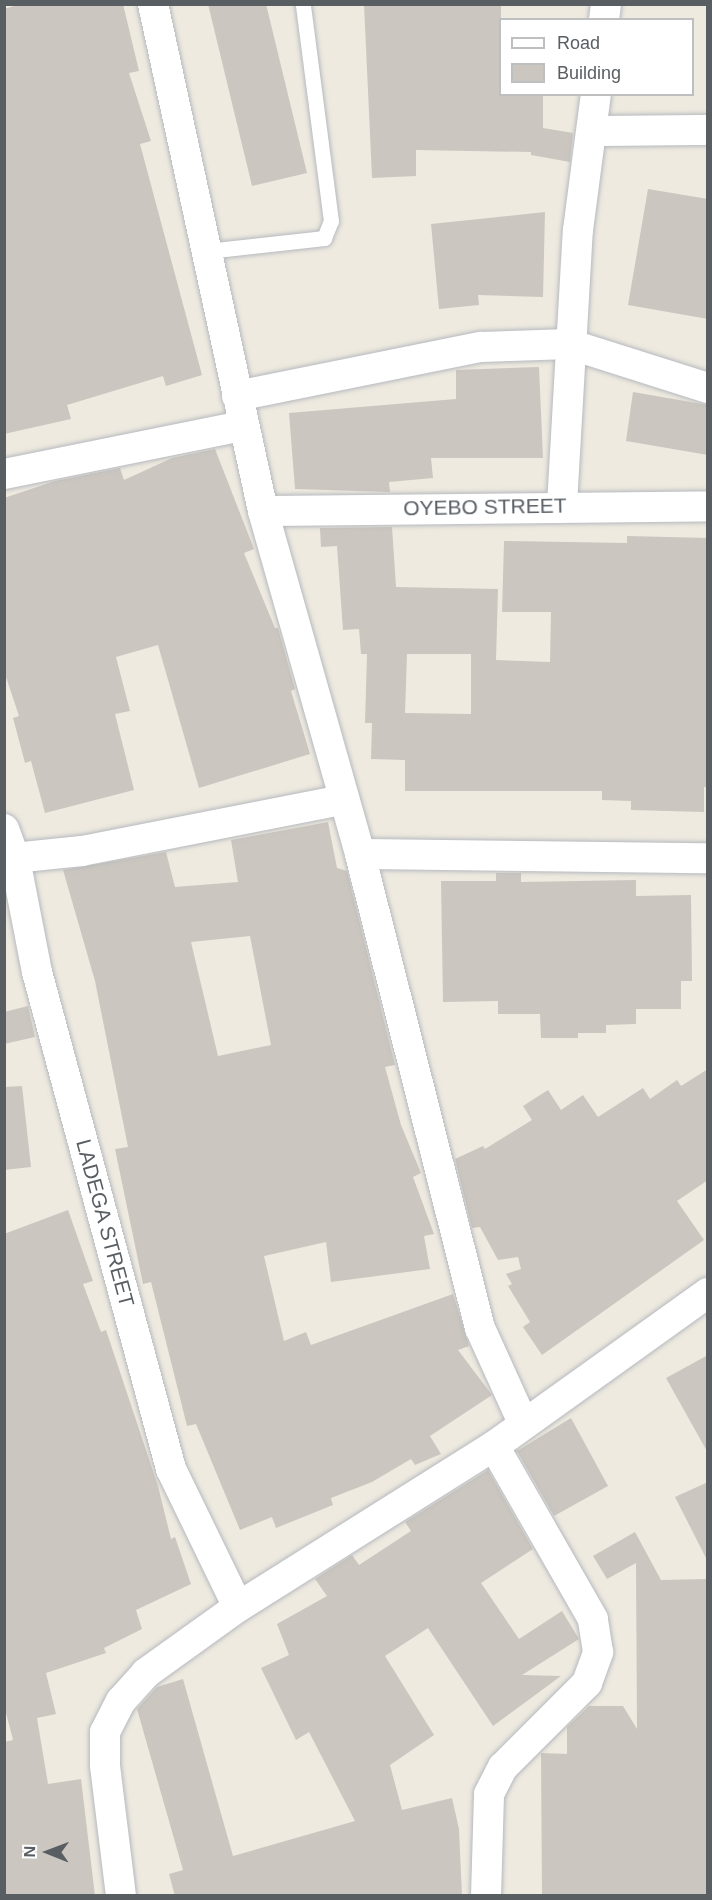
<!DOCTYPE html>
<style>
body{margin:0}
#map{position:relative;width:712px;height:1900px;overflow:hidden;background:#eeeae0;font-family:Arial,sans-serif}
div>[style]{position:absolute}
[style*='--x']{left:calc(var(--x)*1px);top:calc(var(--y)*1px);width:calc(var(--w)*1px);rotate:calc(var(--a)*1deg)}
.building>*{inset:0;background:#cbc6bf}
.roads{filter:drop-shadow(0 0 2px #b6b9be) drop-shadow(0 0 2px #b6b9be)}
.lane>*{height:15px;margin:-7.5px;padding:0 7.5px;transform-origin:7.5px;border-radius:7.5px;background:#fff}
.street>*{height:30px;margin:-15px;padding:0 15px;transform-origin:15px;border-radius:15px;background:#fff}
span{translate:-50% -50%;white-space:nowrap;text-align:center;line-height:1.15;-webkit-text-stroke:6px #fff;paint-order:stroke}
.street-label{font-size:21px;color:#595e63}
.frame{position:absolute;inset:0;border:6px solid #595e63;pointer-events:none}
.legend{position:absolute;left:499px;top:18px;width:195px;height:78px;box-sizing:border-box;background:#fff;border:2px solid #bdbfc1;margin:0;padding:8px 10px;list-style:none;font-size:18px;color:#595e63}
.legend li{display:flex;align-items:center;gap:12px;height:30px}
.legend b{width:30px;border:2px solid #bdbfc1}
.north{position:absolute;left:18px;top:1822px;width:60px;height:60px;-webkit-text-stroke:4px #fff;paint-order:stroke;rotate:271deg;font-size:16px;font-weight:700;line-height:24px;text-align:center;color:#595e63}
.north::after{content:'';display:block;margin:auto;width:21px;height:27px;background:#595e63;clip-path:polygon(50% 0,100% 100%,50% 72%,0 100%)}
</style>
<div id="map">
<div class="building">
<i style="clip-path:polygon(21px 4px,123px 4px,139px 71px,129px 73px,151px 141px,140px 144px,202px 375px,166px 386px,163px 376px,67px 405px,71px 419px,4px 434px,4px 9px)"></i>
<i style="clip-path:polygon(208px 4px,266px 4px,307px 173px,252px 186px)"></i>
<i style="clip-path:polygon(364px 4px,501px 4px,501px 96px,543px 96px,543px 128px,573px 133px,570px 162px,531px 155px,531px 152px,416px 150px,416px 176px,372px 178px)"></i>
<i style="clip-path:polygon(648px 189px,708px 199px,708px 319px,628px 305px)"></i>
<i style="clip-path:polygon(545px 212px,543px 297px,478px 295px,479px 305px,439px 309px,431px 224px)"></i>
<i style="clip-path:polygon(539px 367px,543px 458px,431px 458px,433px 478px,389px 482px,390px 492px,295px 489px,289px 413px,456px 399px,456px 370px)"></i>
<i style="clip-path:polygon(633px 392px,708px 405px,708px 455px,626px 441px)"></i>
<i style="clip-path:polygon(215px 449px,254px 549px,244px 553px,275px 628px,278px 628px,295px 689px,291px 691px,310px 754px,199px 788px,158px 645px,116px 657px,130px 711px,115px 714px,134px 790px,45px 813px,31px 761px,25px 763px,13px 718px,19px 716px,4px 671px,4px 498px,55px 481px,120px 468px,124px 480px,172px 458px)"></i>
<i style="clip-path:polygon(evenodd,392px 527px,396px 587px,498px 589px,496px 660px,550px 662px,551px 612px,502px 612px,504px 541px,627px 543px,627px 536px,708px 538px,708px 787px,704px 787px,704px 812px,631px 810px,631px 801px,602px 800px,602px 791px,405px 791px,405px 760px,371px 759px,372px 723px,365px 723px,367px 654px,361px 654px,359px 629px,343px 630px,337px 546px,321px 547px,320px 528px,392px 527px,407px 654px,471px 654px,471px 714px,405px 713px,407px 654px)"></i>
<i style="clip-path:polygon(evenodd,328px 822px,337px 868px,347px 871px,395px 1065px,385px 1067px,401px 1125px,421px 1173px,413px 1177px,434px 1234px,424px 1236px,430px 1269px,331px 1282px,326px 1242px,264px 1256px,284px 1341px,306px 1332px,311px 1345px,453px 1294px,469px 1346px,458px 1350px,492px 1395px,430px 1436px,441px 1454px,415px 1465px,411px 1459px,372px 1482px,331px 1498px,333px 1505px,276px 1528px,272px 1517px,240px 1530px,196px 1424px,187px 1426px,151px 1282px,143px 1284px,115px 1149px,128px 1147px,95px 981px,63px 870px,166px 852px,175px 887px,238px 882px,231px 840px,328px 822px,250px 936px,271px 1045px,218px 1056px,191px 942px,250px 936px)"></i>
<i style="clip-path:polygon(496px 873px,521px 873px,521px 882px,636px 880px,636px 896px,691px 895px,692px 981px,681px 981px,681px 1009px,636px 1009px,636px 1024px,606px 1025px,606px 1033px,578px 1033px,578px 1038px,541px 1038px,540px 1014px,498px 1014px,498px 1001px,443px 1002px,441px 881px,496px 881px)"></i>
<i style="clip-path:polygon(28px 1006px,35px 1037px,4px 1044px,4px 1012px)"></i>
<i style="clip-path:polygon(708px 1069px,708px 1180px,677px 1201px,704px 1240px,542px 1355px,523px 1327px,530px 1322px,508px 1286px,512px 1284px,506px 1274px,521px 1269px,518px 1257px,498px 1260px,480px 1227px,472px 1228px,455px 1159px,483px 1146px,485px 1149px,532px 1120px,523px 1106px,548px 1090px,561px 1110px,583px 1095px,598px 1117px,643px 1088px,650px 1099px,677px 1080px,681px 1086px)"></i>
<i style="clip-path:polygon(22px 1086px,31px 1167px,4px 1170px,4px 1087px)"></i>
<i style="clip-path:polygon(68px 1210px,93px 1281px,83px 1284px,101px 1332px,106px 1330px,158px 1486px,171px 1539px,175px 1537px,191px 1584px,136px 1610px,142px 1629px,104px 1648px,106px 1653px,46px 1673px,56px 1714px,37px 1718px,48px 1784px,81px 1779px,95px 1896px,4px 1896px,4px 1742px,13px 1740px,4px 1705px,4px 1234px)"></i>
<i style="clip-path:polygon(708px 1355px,708px 1453px,666px 1378px)"></i>
<i style="clip-path:polygon(571px 1418px,608px 1486px,554px 1516px,517px 1451px)"></i>
<i style="clip-path:polygon(488px 1470px,533px 1549px,481px 1583px,519px 1639px,562px 1611px,579px 1639px,522px 1675px,561px 1676px,493px 1726px,428px 1628px,385px 1656px,434px 1735px,390px 1765px,402px 1810px,452px 1798px,459px 1829px,462px 1896px,175px 1896px,169px 1874px,183px 1870px,137px 1709px,157px 1687px,183px 1679px,233px 1856px,355px 1821px,309px 1732px,296px 1740px,261px 1668px,289px 1655px,277px 1624px,327px 1596px,315px 1579px,352px 1555px,359px 1565px,411px 1531px,405px 1522px)"></i>
<i style="clip-path:polygon(708px 1482px,708px 1562px,675px 1497px)"></i>
<i style="clip-path:polygon(635px 1532px,661px 1580px,708px 1579px,708px 1896px,542px 1896px,541px 1753px,567px 1754px,567px 1727px,589px 1706px,623px 1706px,637px 1729px,636px 1563px,607px 1579px,593px 1556px)"></i>
</div>
<div class="roads">
<div class="lane">
<i style="--x:207;--y:251;--w:118;--a:-6.3"></i>
<i style="--x:324;--y:238;--w:18;--a:-68"></i>
<i style="--x:331;--y:221;--w:219;--a:-97.4"></i>
</div>
<div class="street">
<i style="--x:153;--y:4;--w:519;--a:77.76"></i>
<i style="--x:263;--y:511;--w:356;--a:74.2"></i>
<i style="--x:360;--y:854;--w:489;--a:75.8"></i>
<i style="--x:480;--y:1328;--w:104;--a:65.6"></i>
<i style="--x:604;--y:20;--w:16;--a:-83"></i>
<i style="--x:592;--y:131;--w:116;--a:-0.5"></i>
<i style="--x:237;--y:396;--w:249;--a:-11.4"></i>
<i style="--x:481;--y:347;--w:88;--a:-2"></i>
<i style="--x:569;--y:344;--w:146;--a:17.6"></i>
<i style="--x:4;--y:474;--w:243;--a:-11.4"></i>
<i style="--x:562;--y:505;--w:275;--a:-86.7"></i>
<i style="--x:578;--y:230;--w:137;--a:-82.5"></i>
<i style="--x:263;--y:511;--w:445;--a:-0.6"></i>
<i style="--x:4;--y:829;--w:32;--a:70"></i>
<i style="--x:15;--y:859;--w:115;--a:79"></i>
<i style="--x:37;--y:972;--w:515;--a:74.91"></i>
<i style="--x:171;--y:1469;--w:153;--a:64.1"></i>
<i style="--x:360;--y:854;--w:348;--a:0.7"></i>
<i style="--x:4;--y:859;--w:78;--a:-5.9"></i>
<i style="--x:82;--y:851;--w:266;--a:-11.1"></i>
<i style="--x:121;--y:1896;--w:132;--a:-97"></i>
<i style="--x:105;--y:1765;--w:33;--a:-90"></i>
<i style="--x:105;--y:1732;--w:35;--a:-63"></i>
<i style="--x:121;--y:1701;--w:38;--a:-48"></i>
<i style="--x:146;--y:1673;--w:113;--a:-35.7"></i>
<i style="--x:238;--y:1607;--w:302;--a:-32.2"></i>
<i style="--x:494;--y:1446;--w:263;--a:-35.6"></i>
<i style="--x:486;--y:1896;--w:102;--a:-88.3"></i>
<i style="--x:489;--y:1794;--w:30;--a:-63"></i>
<i style="--x:503;--y:1767;--w:119;--a:-45"></i>
<i style="--x:587;--y:1683;--w:33;--a:-70"></i>
<i style="--x:598;--y:1652;--w:33;--a:-99"></i>
<i style="--x:593;--y:1619;--w:199;--a:-119.8"></i>
</div>
</div>
<div class="street-label">
<span style="left:485px;top:507px;rotate:-1deg">OYEBO STREET</span>
<span style="left:105px;top:1223px;rotate:75deg">LADEGA STREET</span>
</div>
<div class="frame"></div>
<ul class="legend">
<li><b style="height:8px;background:#fff"></b>Road</li>
<li><b style="height:16px;background:#cbc6bf"></b>Building</li>
</ul>
<div class="north">N</div>
</div>
